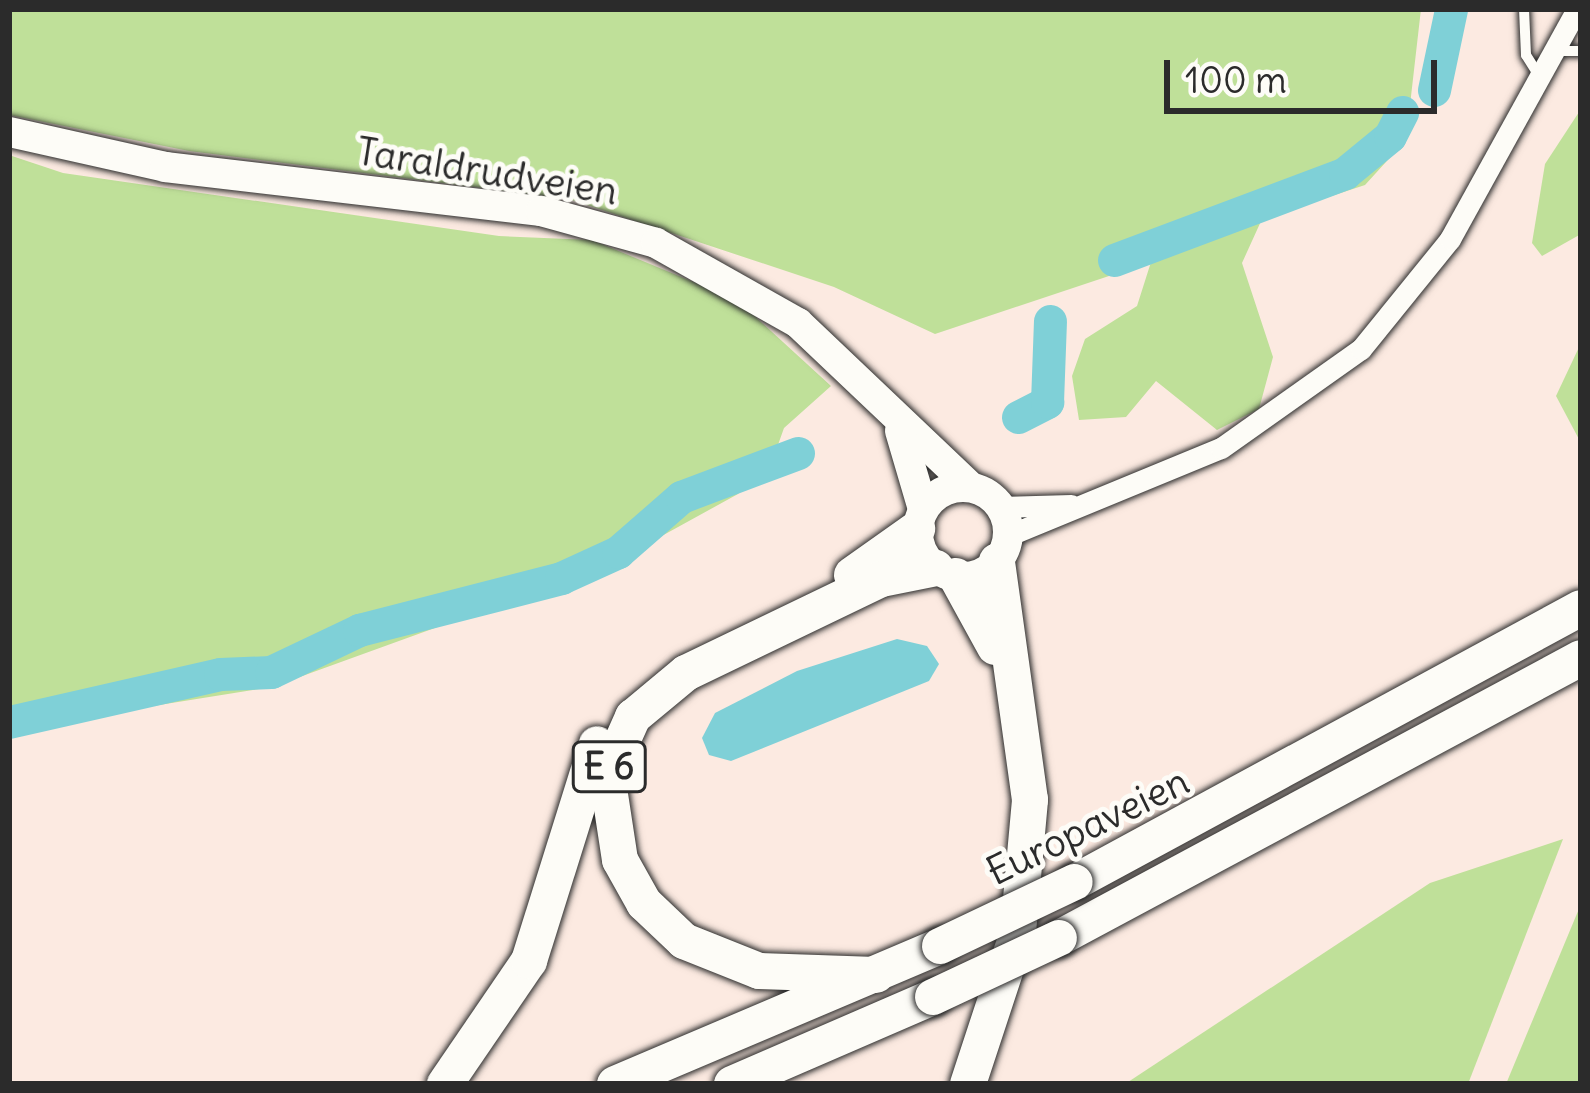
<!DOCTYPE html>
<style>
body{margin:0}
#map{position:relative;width:1590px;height:1093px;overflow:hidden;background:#fceae1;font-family:Delius,sans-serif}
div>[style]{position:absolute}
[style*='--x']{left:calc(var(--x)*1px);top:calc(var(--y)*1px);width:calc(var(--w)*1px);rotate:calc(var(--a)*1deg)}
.green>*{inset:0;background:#bfe099}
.water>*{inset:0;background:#7fd0d7}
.river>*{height:33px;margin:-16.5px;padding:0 16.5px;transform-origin:16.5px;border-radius:16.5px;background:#7fd0d7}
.roads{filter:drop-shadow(0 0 3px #2b2b2b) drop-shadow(0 0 3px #2b2b2b)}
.lane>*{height:10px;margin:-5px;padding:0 5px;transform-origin:5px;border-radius:5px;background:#fdfcf7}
.street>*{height:21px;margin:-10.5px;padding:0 10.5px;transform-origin:10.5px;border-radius:10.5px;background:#fdfcf7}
.secondary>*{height:30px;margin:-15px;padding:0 15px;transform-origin:15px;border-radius:15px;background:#fdfcf7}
.secondary>.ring{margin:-15px;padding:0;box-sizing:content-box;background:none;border:30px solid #fdfcf7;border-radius:50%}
.highway>*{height:36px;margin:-18px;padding:0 18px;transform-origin:18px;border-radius:18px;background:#fdfcf7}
.bridges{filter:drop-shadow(0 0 3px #2b2b2b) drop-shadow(0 0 3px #2b2b2b)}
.highway-bridge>*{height:36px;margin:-18px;padding:0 18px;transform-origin:18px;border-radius:18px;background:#fdfcf7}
span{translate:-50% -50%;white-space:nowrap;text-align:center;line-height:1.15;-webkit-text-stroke:10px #fdfcf7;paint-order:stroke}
.shield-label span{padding:3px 9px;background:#fdfcf7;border:3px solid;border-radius:9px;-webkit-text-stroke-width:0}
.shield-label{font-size:36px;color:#2b2b2b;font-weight:700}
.street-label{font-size:39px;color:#2b2b2b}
.frame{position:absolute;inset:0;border:12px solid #2b2b2b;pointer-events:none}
.scale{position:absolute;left:1164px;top:60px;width:273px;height:54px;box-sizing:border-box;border:6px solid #2b2b2b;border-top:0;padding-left:15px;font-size:36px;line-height:42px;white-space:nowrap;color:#2b2b2b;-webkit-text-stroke:9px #fdfcf7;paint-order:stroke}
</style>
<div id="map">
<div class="green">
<i style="clip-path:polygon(9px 9px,1421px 9px,1406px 140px,1365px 185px,1262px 219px,1242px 263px,1273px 357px,1259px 409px,1217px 430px,1156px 381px,1126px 417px,1079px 420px,1072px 376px,1085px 339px,1137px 306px,1151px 262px,935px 334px,834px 287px,569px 199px,189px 151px,9px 115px)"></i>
<i style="clip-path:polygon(1581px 109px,1581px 234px,1542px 256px,1532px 243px,1545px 164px)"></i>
<i style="clip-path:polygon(9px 155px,63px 173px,499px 236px,592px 240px,737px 300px,831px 386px,784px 428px,774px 456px,738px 494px,609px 565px,272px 687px,9px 729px)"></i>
<i style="clip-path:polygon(1581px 343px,1581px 443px,1556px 396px)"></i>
<i style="clip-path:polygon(1563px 839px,1468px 1084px,1125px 1084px,1430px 883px)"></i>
<i style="clip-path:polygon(1581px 904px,1581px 1084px,1506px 1084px)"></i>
</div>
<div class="water">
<i style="clip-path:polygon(897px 639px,927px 646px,939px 664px,929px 681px,731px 761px,709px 755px,702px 738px,715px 713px,797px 671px)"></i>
</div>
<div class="river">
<i style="--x:1434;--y:90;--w:83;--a:-78.1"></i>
<i style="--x:1114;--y:260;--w:247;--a:-20.6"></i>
<i style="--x:1345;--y:173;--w:58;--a:-39.4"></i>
<i style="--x:1390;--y:136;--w:27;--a:-63"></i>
<i style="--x:1018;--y:417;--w:33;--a:-27"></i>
<i style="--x:1047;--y:402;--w:81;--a:-87.9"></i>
<i style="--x:9;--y:722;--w:216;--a:-12.8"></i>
<i style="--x:220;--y:674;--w:51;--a:-2.2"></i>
<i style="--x:271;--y:672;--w:98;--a:-25.5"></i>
<i style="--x:359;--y:630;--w:209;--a:-14.4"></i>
<i style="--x:561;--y:578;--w:63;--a:-24.5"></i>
<i style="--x:618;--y:552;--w:84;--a:-41.1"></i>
<i style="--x:681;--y:497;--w:125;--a:-20.6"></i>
</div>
<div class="roads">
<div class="lane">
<i style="--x:1524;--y:9;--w:46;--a:87.5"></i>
<i style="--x:1526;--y:55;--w:25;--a:58"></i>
<i style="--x:1556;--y:51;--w:25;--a:0"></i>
</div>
<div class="street">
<i style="--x:1000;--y:507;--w:71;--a:-1.6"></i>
<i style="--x:1007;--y:536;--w:231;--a:-22.4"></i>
<i style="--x:1221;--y:448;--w:171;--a:-35.3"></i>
<i style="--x:1361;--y:349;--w:141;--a:-51"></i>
<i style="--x:1450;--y:239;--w:263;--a:-61.1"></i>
</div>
<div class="secondary">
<i style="--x:9;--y:132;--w:160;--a:12.6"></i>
<i style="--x:165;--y:167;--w:379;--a:6.7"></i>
<i style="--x:541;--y:211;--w:119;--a:15.5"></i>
<i style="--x:656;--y:243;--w:163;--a:29.4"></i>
<i style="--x:798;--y:323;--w:238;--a:43.5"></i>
<i style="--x:900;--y:431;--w:81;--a:73.6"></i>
<i class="ring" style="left:918px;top:487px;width:60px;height:60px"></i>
</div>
<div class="highway">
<i style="--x:852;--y:575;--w:80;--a:-35.3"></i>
<i style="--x:956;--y:576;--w:81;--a:61.2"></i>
<i style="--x:1075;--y:882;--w:575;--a:-28.44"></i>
<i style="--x:1059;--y:938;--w:592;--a:-28.21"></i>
<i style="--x:876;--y:975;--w:117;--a:-178"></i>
<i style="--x:759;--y:971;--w:81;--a:-158.2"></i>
<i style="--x:684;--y:941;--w:55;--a:-136.5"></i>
<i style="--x:644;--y:903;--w:49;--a:-119.2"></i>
<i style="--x:620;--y:860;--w:86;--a:-98.7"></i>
<i style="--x:607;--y:775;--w:64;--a:-65.9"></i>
<i style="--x:633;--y:717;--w:69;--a:-39.7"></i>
<i style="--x:686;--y:673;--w:216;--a:-25.7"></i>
<i style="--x:881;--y:579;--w:56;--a:-11.3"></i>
<i style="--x:445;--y:1084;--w:149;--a:-55.7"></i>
<i style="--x:529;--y:961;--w:227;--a:-72.6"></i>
<i style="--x:615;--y:1084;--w:353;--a:-23"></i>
<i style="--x:732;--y:1084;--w:219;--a:-23.4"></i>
<i style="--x:968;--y:1084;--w:160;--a:-71.8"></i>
<i style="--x:1018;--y:932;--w:133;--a:-84.8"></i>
<i style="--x:1030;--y:800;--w:241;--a:-97.9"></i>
</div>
</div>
<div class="bridges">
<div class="highway-bridge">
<i style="--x:940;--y:946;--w:149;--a:-25.4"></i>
<i style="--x:933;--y:997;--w:139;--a:-25.1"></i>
</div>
</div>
<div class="shield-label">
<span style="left:609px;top:767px">E 6</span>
</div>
<div class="street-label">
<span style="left:487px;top:172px;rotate:9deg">Taraldrudveien</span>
<span style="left:1088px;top:827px;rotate:-26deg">Europaveien</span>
</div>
<div class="frame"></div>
<div class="scale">100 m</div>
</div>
